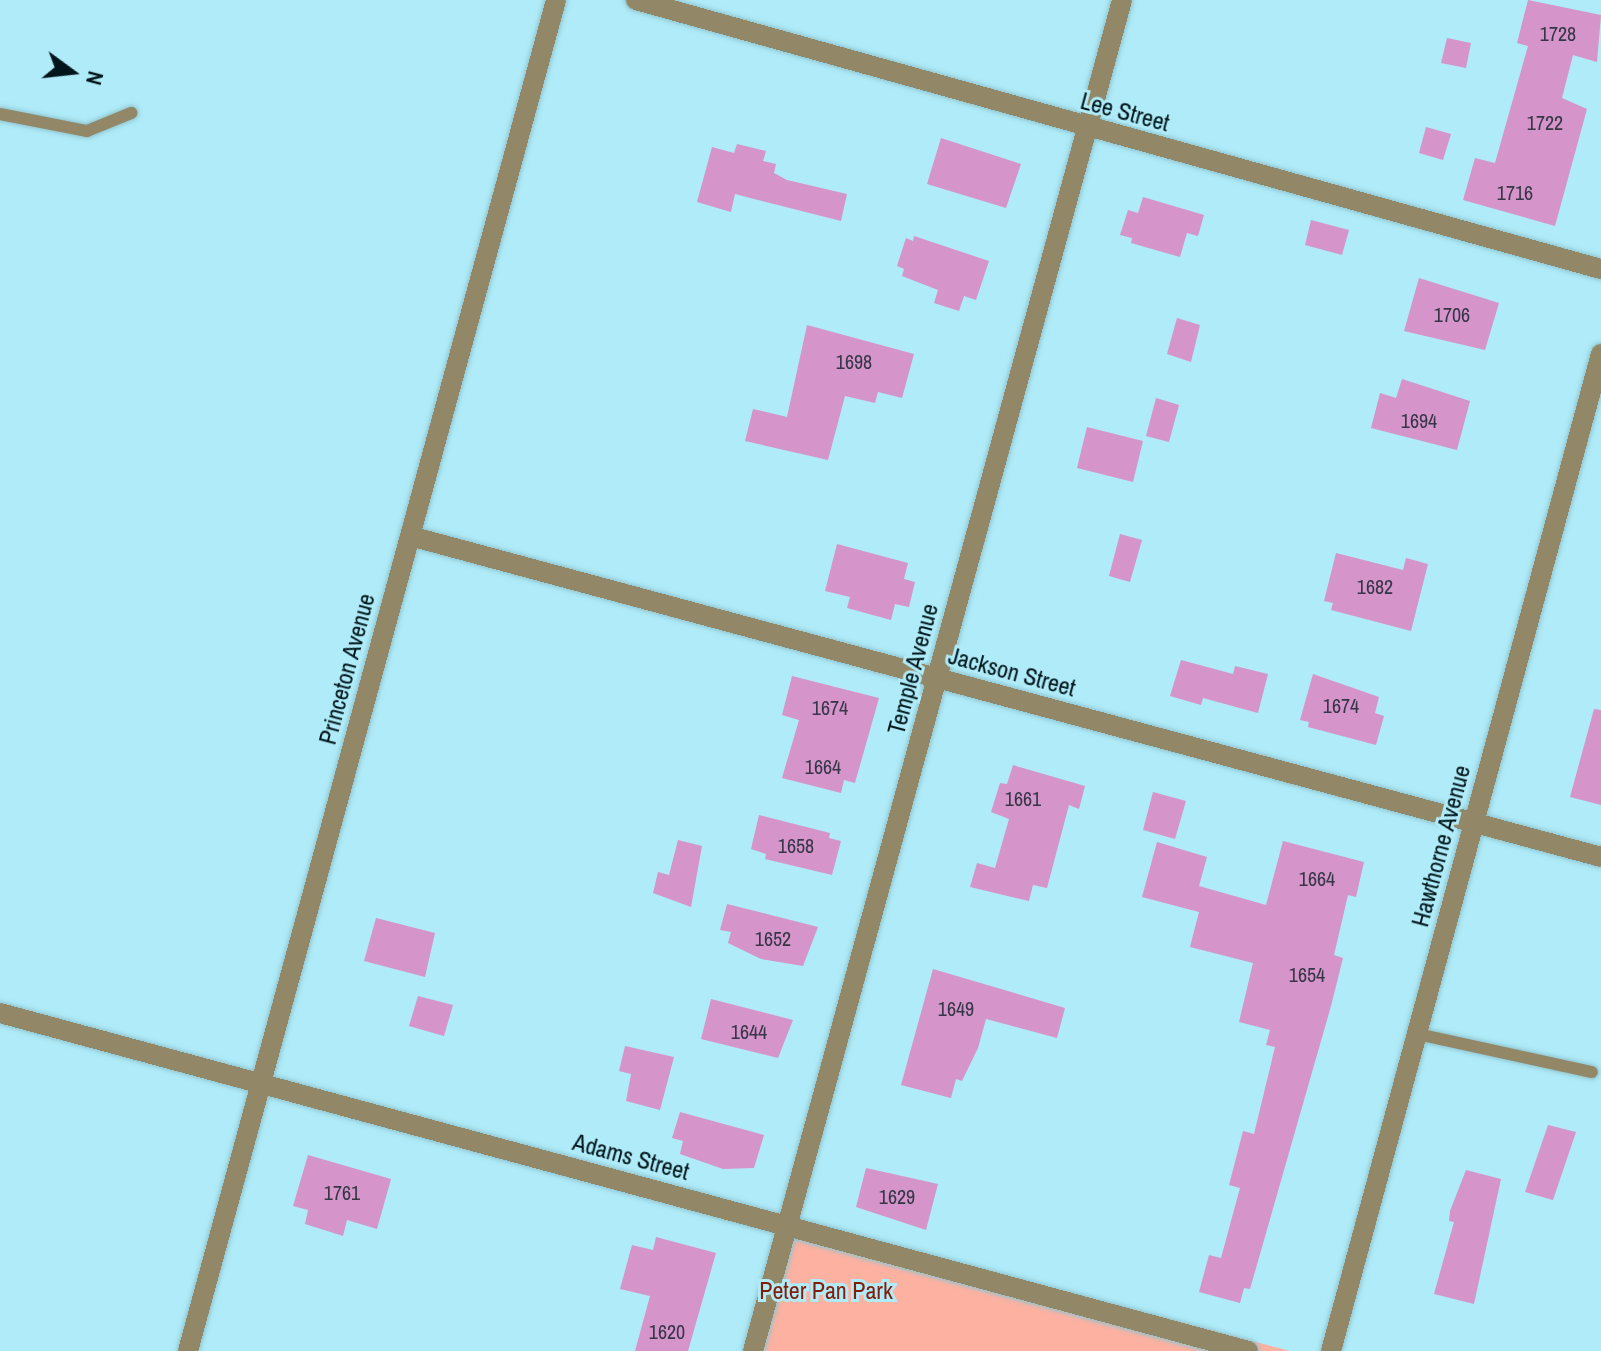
<!DOCTYPE html>
<style>
body{margin:0}
#map{position:relative;width:1601px;height:1351px;overflow:hidden;background:#afebf8;font-family:"Archivo Narrow",sans-serif}
div>[style]{position:absolute}
[style*='--x']{left:calc(var(--x)*1px);top:calc(var(--y)*1px);width:calc(var(--w)*1px);rotate:calc(var(--a)*1deg)}
.green>*{inset:0;background:#fcb1a1}
.building>*{inset:0;background:#d594ca}
.roads{filter:drop-shadow(0 0 2px #90c5d0) drop-shadow(0 0 2px #90c5d0)}
.service>*{height:12px;margin:-6px;padding:0 6px;transform-origin:6px;border-radius:6px;background:#928868}
.minor>*{height:20px;margin:-10px;padding:0 10px;transform-origin:10px;border-radius:10px;background:#928868}
span{translate:-50% -50%;white-space:nowrap;text-align:center;line-height:1.15;-webkit-text-stroke:6px #afebf8;paint-order:stroke}
.number-label{font-size:20px;color:#353647}
.number-label span{-webkit-text-stroke-width:0}
.street-label{font-size:24px;color:#00161b}
.park-label{font-size:24px;color:#841c06}
.north{position:absolute;left:32px;top:32px;width:80px;height:80px;-webkit-text-stroke:6px #afebf8;paint-order:stroke;rotate:105deg;font-size:22px;font-weight:700;line-height:32px;text-align:center;color:#00161b}
.north::after{content:'';display:block;margin:auto;width:28px;height:36px;background:#00161b;clip-path:polygon(50% 0,100% 100%,50% 72%,0 100%)}
</style>
<div id="map">
<div class="green">
<i style="clip-path:polygon(781px 1216px,1290px 1351px,749px 1351px)"></i>
</div>
<div class="building">
<i style="clip-path:polygon(1528px 0,1601px 15px,1597px 62px,1573px 55px,1562px 98px,1587px 109px,1555px 226px,1463px 200px,1475px 158px,1495px 163px,1528px 46px,1517px 43px)"></i>
<i style="clip-path:polygon(1447px 38px,1471px 43px,1466px 68px,1441px 63px)"></i>
<i style="clip-path:polygon(1426px 127px,1451px 134px,1443px 160px,1419px 153px)"></i>
<i style="clip-path:polygon(941px 138px,1021px 164px,1006px 208px,927px 184px)"></i>
<i style="clip-path:polygon(737px 144px,766px 151px,763px 161px,776px 164px,774px 173px,787px 180px,847px 194px,841px 221px,735px 194px,731px 212px,697px 202px,712px 147px,734px 153px)"></i>
<i style="clip-path:polygon(1143px 197px,1204px 215px,1198px 236px,1187px 233px,1180px 257px,1131px 243px,1132px 238px,1120px 235px,1128px 210px,1138px 213px)"></i>
<i style="clip-path:polygon(1311px 220px,1349px 230px,1342px 255px,1305px 245px)"></i>
<i style="clip-path:polygon(914px 236px,989px 261px,976px 300px,964px 296px,959px 311px,934px 303px,938px 290px,902px 276px,904px 269px,897px 266px,906px 238px,913px 241px)"></i>
<i style="clip-path:polygon(1419px 278px,1499px 303px,1485px 350px,1404px 331px)"></i>
<i style="clip-path:polygon(1177px 318px,1200px 325px,1191px 362px,1167px 354px)"></i>
<i style="clip-path:polygon(807px 325px,914px 354px,902px 398px,878px 392px,875px 403px,845px 396px,828px 460px,745px 441px,753px 409px,787px 417px)"></i>
<i style="clip-path:polygon(1402px 379px,1470px 401px,1457px 450px,1371px 428px,1380px 393px,1396px 398px)"></i>
<i style="clip-path:polygon(1156px 398px,1179px 405px,1169px 442px,1146px 436px)"></i>
<i style="clip-path:polygon(1087px 427px,1143px 441px,1133px 482px,1077px 468px)"></i>
<i style="clip-path:polygon(1120px 534px,1142px 540px,1130px 582px,1109px 576px)"></i>
<i style="clip-path:polygon(837px 544px,908px 563px,904px 579px,915px 582px,909px 607px,895px 604px,891px 620px,847px 608px,850px 597px,825px 591px)"></i>
<i style="clip-path:polygon(1336px 553px,1403px 570px,1406px 558px,1428px 564px,1411px 631px,1331px 610px,1333px 603px,1324px 601px)"></i>
<i style="clip-path:polygon(1181px 660px,1233px 674px,1235px 666px,1268px 674px,1258px 713px,1203px 698px,1201px 705px,1170px 696px)"></i>
<i style="clip-path:polygon(1313px 674px,1379px 697px,1375px 713px,1384px 716px,1376px 745px,1308px 727px,1309px 722px,1300px 720px)"></i>
<i style="clip-path:polygon(792px 676px,879px 698px,855px 783px,844px 780px,841px 793px,782px 778px,799px 720px,782px 715px)"></i>
<i style="clip-path:polygon(1594px 709px,1601px 710px,1601px 805px,1570px 797px)"></i>
<i style="clip-path:polygon(1013px 765px,1085px 786px,1079px 809px,1069px 805px,1047px 888px,1033px 885px,1029px 901px,970px 887px,977px 863px,995px 868px,1009px 819px,991px 812px,1000px 783px,1007px 784px)"></i>
<i style="clip-path:polygon(1153px 792px,1186px 801px,1175px 839px,1143px 830px)"></i>
<i style="clip-path:polygon(759px 815px,830px 833px,829px 838px,841px 841px,832px 875px,765px 859px,766px 854px,751px 849px)"></i>
<i style="clip-path:polygon(678px 840px,702px 846px,691px 907px,653px 893px,658px 872px,669px 875px)"></i>
<i style="clip-path:polygon(1283px 841px,1364px 862px,1356px 897px,1348px 895px,1334px 955px,1343px 958px,1331px 1006px,1250px 1289px,1244px 1288px,1240px 1303px,1199px 1292px,1209px 1255px,1221px 1258px,1240px 1188px,1229px 1185px,1243px 1131px,1254px 1134px,1275px 1047px,1266px 1045px,1270px 1030px,1239px 1022px,1253px 963px,1190px 947px,1199px 912px,1142px 897px,1157px 842px,1207px 857px,1199px 886px,1266px 905px)"></i>
<i style="clip-path:polygon(727px 904px,818px 927px,803px 966px,761px 959px,728px 943px,731px 932px,720px 930px)"></i>
<i style="clip-path:polygon(376px 918px,435px 933px,425px 977px,364px 961px)"></i>
<i style="clip-path:polygon(933px 969px,1065px 1008px,1057px 1038px,986px 1019px,978px 1048px,962px 1081px,956px 1079px,951px 1098px,901px 1085px)"></i>
<i style="clip-path:polygon(418px 996px,453px 1005px,444px 1036px,409px 1026px)"></i>
<i style="clip-path:polygon(711px 999px,793px 1020px,778px 1058px,701px 1039px)"></i>
<i style="clip-path:polygon(625px 1046px,674px 1057px,660px 1110px,626px 1101px,631px 1074px,619px 1071px)"></i>
<i style="clip-path:polygon(680px 1112px,764px 1135px,754px 1168px,723px 1169px,680px 1154px,683px 1141px,672px 1138px)"></i>
<i style="clip-path:polygon(1548px 1125px,1576px 1132px,1553px 1200px,1525px 1192px)"></i>
<i style="clip-path:polygon(308px 1155px,391px 1179px,377px 1229px,347px 1220px,343px 1236px,305px 1224px,308px 1210px,293px 1206px)"></i>
<i style="clip-path:polygon(866px 1168px,938px 1184px,926px 1230px,856px 1207px)"></i>
<i style="clip-path:polygon(1466px 1170px,1501px 1179px,1474px 1304px,1434px 1294px,1454px 1222px,1449px 1221px,1450px 1211px)"></i>
<i style="clip-path:polygon(656px 1237px,716px 1253px,688px 1351px,635px 1351px,650px 1296px,620px 1289px,632px 1245px,653px 1250px)"></i>
</div>
<div class="roads">
<div class="service">
<i style="--x:0;--y:114;--w:89;--a:11.1"></i>
<i style="--x:87;--y:131;--w:48;--a:-22.2"></i>
<i style="--x:1417;--y:1034;--w:179;--a:12.3"></i>
</div>
<div class="minor">
<i style="--x:636;--y:0;--w:1002;--a:15.58"></i>
<i style="--x:410;--y:536;--w:1233;--a:15.08"></i>
<i style="--x:0;--y:1013;--w:1293;--a:15.15"></i>
<i style="--x:188;--y:1351;--w:1400;--a:-74.76"></i>
<i style="--x:753;--y:1351;--w:1400;--a:-74.72"></i>
<i style="--x:1331;--y:1351;--w:1033;--a:-74.85"></i>
</div>
</div>
<div class="number-label">
<span style="left:1558px;top:33px">1728</span>
<span style="left:1545px;top:122px">1722</span>
<span style="left:1515px;top:192px">1716</span>
<span style="left:1452px;top:314px">1706</span>
<span style="left:854px;top:361px">1698</span>
<span style="left:1419px;top:420px">1694</span>
<span style="left:1375px;top:586px">1682</span>
<span style="left:1341px;top:705px">1674</span>
<span style="left:830px;top:707px">1674</span>
<span style="left:823px;top:766px">1664</span>
<span style="left:1023px;top:798px">1661</span>
<span style="left:796px;top:845px">1658</span>
<span style="left:1317px;top:878px">1664</span>
<span style="left:773px;top:938px">1652</span>
<span style="left:1307px;top:974px">1654</span>
<span style="left:956px;top:1008px">1649</span>
<span style="left:749px;top:1031px">1644</span>
<span style="left:342px;top:1192px">1761</span>
<span style="left:897px;top:1196px">1629</span>
<span style="left:667px;top:1331px">1620</span>
</div>
<div class="street-label">
<span style="left:1125px;top:112px;rotate:15deg">Lee Street</span>
<span style="left:347px;top:669px;rotate:-75deg">Princeton Avenue</span>
<span style="left:913px;top:669px;rotate:-75deg">Temple Avenue</span>
<span style="left:1012px;top:672px;rotate:15deg">Jackson Street</span>
<span style="left:1441px;top:846px;rotate:-75deg">Hawthorne Avenue</span>
<span style="left:631px;top:1157px;rotate:15deg">Adams Street</span>
</div>
<div class="park-label">
<span style="left:826px;top:1291px">Peter Pan Park</span>
</div>
<div class="north">N</div>
</div>
